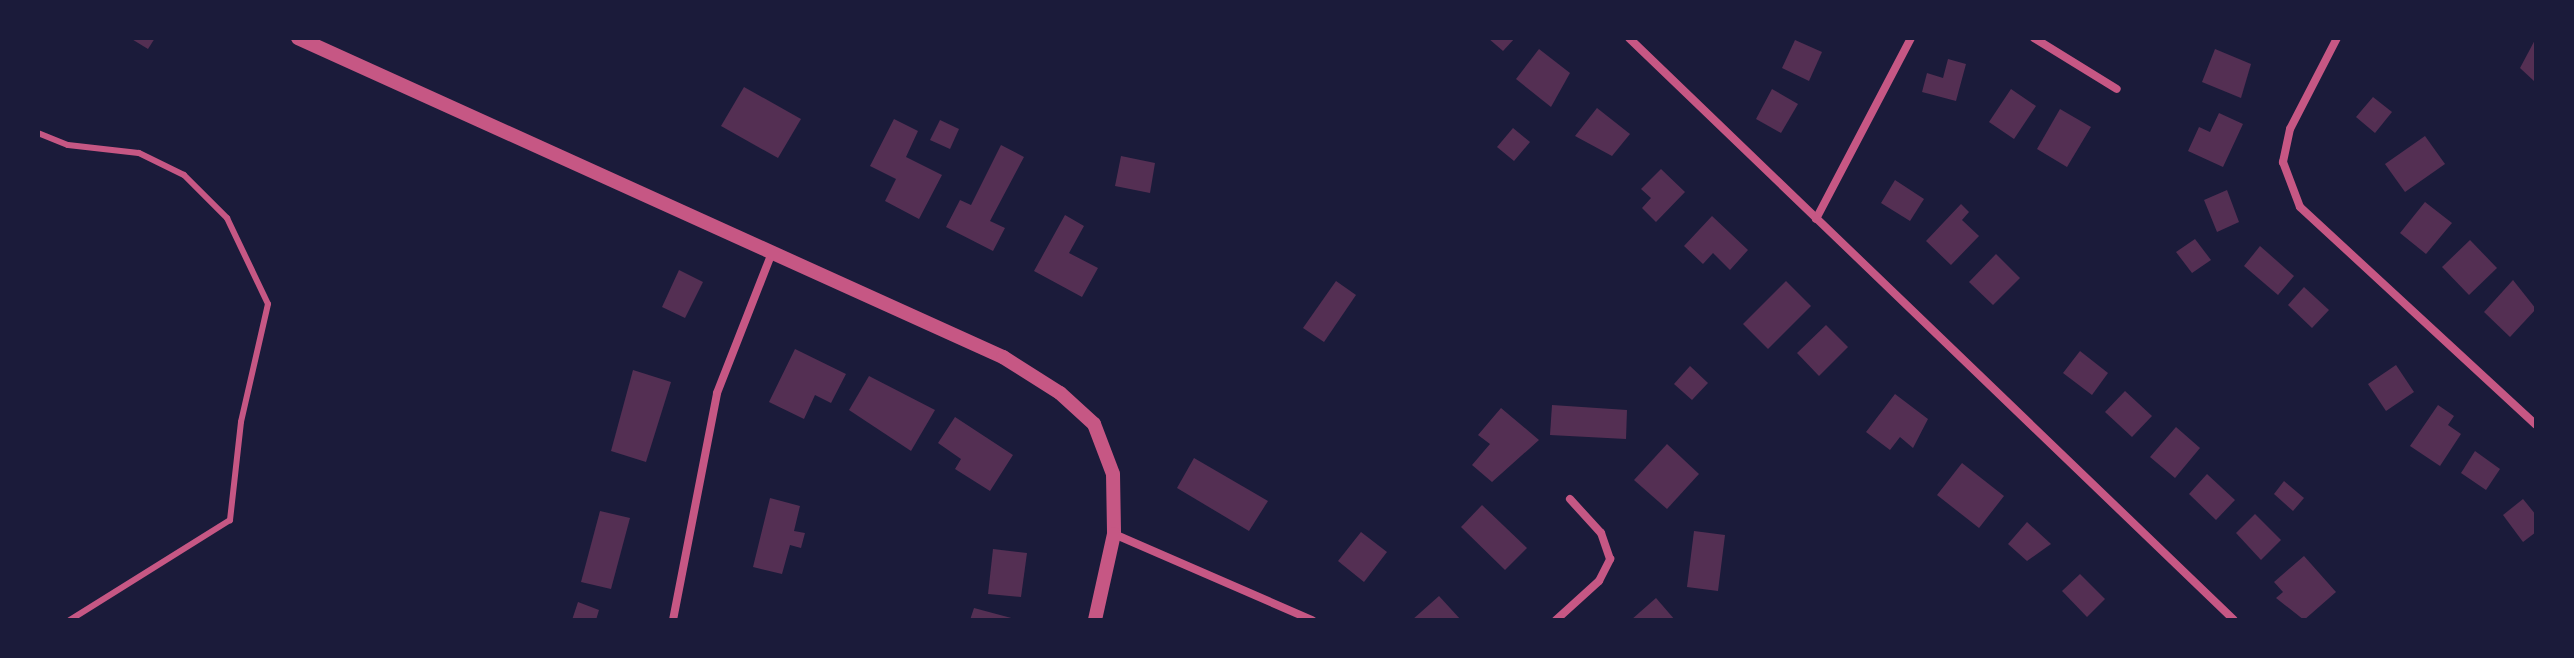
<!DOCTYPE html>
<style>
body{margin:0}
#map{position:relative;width:2574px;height:658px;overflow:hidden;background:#1b1b3a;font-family:"Public Sans",sans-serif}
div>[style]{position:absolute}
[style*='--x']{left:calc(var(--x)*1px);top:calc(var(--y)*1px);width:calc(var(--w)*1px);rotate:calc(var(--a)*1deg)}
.building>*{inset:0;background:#542f53}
.service>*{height:6px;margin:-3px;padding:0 3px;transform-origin:3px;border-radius:3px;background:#c65784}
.minor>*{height:8px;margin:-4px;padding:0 4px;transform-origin:4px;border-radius:4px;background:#c65784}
.tertiary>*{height:14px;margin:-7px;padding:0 7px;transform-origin:7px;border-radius:7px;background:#c65784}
span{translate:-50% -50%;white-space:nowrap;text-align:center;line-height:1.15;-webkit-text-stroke:8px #1b1b3a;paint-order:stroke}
.frame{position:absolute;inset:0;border:40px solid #1b1b3a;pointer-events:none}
</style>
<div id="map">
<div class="building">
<i style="clip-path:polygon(130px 38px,155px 38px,148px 49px)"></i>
<i style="clip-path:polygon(1488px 38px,1515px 38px,1503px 51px)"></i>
<i style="clip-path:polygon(2536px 38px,2536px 79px,2534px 81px,2520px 68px)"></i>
<i style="clip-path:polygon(1795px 40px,1822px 52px,1809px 81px,1782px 68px)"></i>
<i style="clip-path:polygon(1539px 49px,1570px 73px,1551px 107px,1516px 79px)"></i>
<i style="clip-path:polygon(2215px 49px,2251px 64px,2241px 98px,2202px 82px)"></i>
<i style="clip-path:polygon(1948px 59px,1966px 64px,1956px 101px,1922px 92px,1927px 73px,1943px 78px)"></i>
<i style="clip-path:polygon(744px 87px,801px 119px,778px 158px,721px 126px)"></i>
<i style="clip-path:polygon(1772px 89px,1798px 104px,1781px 133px,1756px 119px)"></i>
<i style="clip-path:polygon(2011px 89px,2036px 106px,2014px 139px,1989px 122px)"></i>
<i style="clip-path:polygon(2373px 97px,2392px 112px,2375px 133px,2356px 117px)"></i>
<i style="clip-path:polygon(1597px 108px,1630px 134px,1612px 156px,1575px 136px)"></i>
<i style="clip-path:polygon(2060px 109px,2091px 127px,2067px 167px,2037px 149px)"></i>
<i style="clip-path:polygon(2219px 113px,2243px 124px,2223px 167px,2188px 151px,2199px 127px,2210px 132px)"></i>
<i style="clip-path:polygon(894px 119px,918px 131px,906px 157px,942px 175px,919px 219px,885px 201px,896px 179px,870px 166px)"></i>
<i style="clip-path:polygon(940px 120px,959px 129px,950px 149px,930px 140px)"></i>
<i style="clip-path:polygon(1513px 128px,1530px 142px,1514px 161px,1497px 147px)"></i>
<i style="clip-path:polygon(2425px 136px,2445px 164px,2405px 192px,2385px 164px)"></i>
<i style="clip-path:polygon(1001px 145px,1024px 157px,990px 221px,1005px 228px,993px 251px,946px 227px,960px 200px,971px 205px)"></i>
<i style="clip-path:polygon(1121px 156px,1155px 163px,1150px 193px,1115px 186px)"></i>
<i style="clip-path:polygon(1661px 169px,1685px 192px,1656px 222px,1642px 208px,1651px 198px,1641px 189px)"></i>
<i style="clip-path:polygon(1895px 180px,1924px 199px,1910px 221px,1881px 203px)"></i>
<i style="clip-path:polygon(2227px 190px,2239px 222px,2217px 232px,2204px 200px)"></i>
<i style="clip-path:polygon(2425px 202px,2452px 223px,2426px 254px,2400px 233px)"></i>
<i style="clip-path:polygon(1961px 204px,1969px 212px,1962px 220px,1979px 236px,1951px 265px,1926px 241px)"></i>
<i style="clip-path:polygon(1065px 215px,1084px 226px,1069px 253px,1098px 268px,1082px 297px,1034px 271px)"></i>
<i style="clip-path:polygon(1712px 216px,1748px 250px,1730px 270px,1713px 253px,1703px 264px,1684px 246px)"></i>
<i style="clip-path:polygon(2195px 239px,2211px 260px,2192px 273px,2176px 252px)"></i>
<i style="clip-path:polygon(2470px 240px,2497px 268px,2469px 295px,2442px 267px)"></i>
<i style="clip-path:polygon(2260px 246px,2294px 276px,2278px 295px,2244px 266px)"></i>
<i style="clip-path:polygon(1996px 254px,2020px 278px,1993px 305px,1969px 282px)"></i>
<i style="clip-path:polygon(679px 270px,703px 282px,685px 318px,662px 307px)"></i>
<i style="clip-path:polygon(2513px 280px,2536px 309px,2510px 337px,2484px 312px)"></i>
<i style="clip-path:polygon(1336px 281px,1356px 295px,1324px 342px,1303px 328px)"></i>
<i style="clip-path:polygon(1786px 281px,1811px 306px,1768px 349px,1743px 324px)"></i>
<i style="clip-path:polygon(2304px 287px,2329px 310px,2312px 328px,2288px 305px)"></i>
<i style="clip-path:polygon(1826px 325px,1848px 347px,1819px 376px,1797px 353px)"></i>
<i style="clip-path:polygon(795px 349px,846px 374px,831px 403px,815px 395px,804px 419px,769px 402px)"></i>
<i style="clip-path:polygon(2080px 351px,2108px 373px,2092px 395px,2063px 373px)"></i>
<i style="clip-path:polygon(2396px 365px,2414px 392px,2386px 411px,2368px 384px)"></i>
<i style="clip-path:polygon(1690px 366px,1708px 383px,1692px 400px,1674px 384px)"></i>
<i style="clip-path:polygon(633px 370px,671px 382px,646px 462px,611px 451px)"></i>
<i style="clip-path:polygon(869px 376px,935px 410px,911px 451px,849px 410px)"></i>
<i style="clip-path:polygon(2125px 391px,2152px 416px,2132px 437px,2105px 412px)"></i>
<i style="clip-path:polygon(1895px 394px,1928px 419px,1913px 448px,1900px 437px,1890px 450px,1866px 432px)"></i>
<i style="clip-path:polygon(1552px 405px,1627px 410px,1626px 439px,1550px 435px)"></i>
<i style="clip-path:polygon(2438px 405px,2454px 416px,2448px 425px,2461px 434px,2440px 466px,2410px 446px)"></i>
<i style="clip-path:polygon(1501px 408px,1539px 440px,1492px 482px,1472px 465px,1490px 444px,1478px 435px)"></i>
<i style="clip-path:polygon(955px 417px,1013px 455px,990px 491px,955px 469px,961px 459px,938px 443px)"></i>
<i style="clip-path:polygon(2176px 427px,2200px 448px,2175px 478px,2150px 457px)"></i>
<i style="clip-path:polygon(1667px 444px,1699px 474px,1667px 509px,1634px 480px)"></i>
<i style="clip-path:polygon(2475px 451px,2500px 469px,2486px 490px,2461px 473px)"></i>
<i style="clip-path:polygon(1194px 458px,1268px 501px,1249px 531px,1177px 488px)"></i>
<i style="clip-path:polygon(1962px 463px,2004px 496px,1979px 528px,1937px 495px)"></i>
<i style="clip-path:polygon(2207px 474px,2235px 500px,2216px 520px,2189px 494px)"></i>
<i style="clip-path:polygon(2284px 481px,2304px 498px,2293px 511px,2274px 494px)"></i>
<i style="clip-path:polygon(770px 498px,800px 506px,794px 531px,805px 533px,801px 548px,790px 545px,782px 574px,753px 567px)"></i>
<i style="clip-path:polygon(2523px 499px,2536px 515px,2536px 532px,2523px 542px,2503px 515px)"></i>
<i style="clip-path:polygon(1482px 505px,1527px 548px,1505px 570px,1461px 527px)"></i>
<i style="clip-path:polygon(600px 511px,630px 518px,611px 589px,581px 582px)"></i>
<i style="clip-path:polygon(2255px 514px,2281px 540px,2261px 560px,2236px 533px)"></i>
<i style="clip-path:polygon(2027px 522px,2051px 544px,2027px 561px,2008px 544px)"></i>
<i style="clip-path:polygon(1694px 531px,1725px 535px,1718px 591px,1687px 587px)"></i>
<i style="clip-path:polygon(1361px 532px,1387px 552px,1364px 582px,1338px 561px)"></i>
<i style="clip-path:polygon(993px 549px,1027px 553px,1021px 597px,988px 594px)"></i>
<i style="clip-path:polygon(2304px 556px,2336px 592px,2304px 620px,2276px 598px,2283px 592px,2274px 582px)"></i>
<i style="clip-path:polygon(2080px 574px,2105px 599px,2087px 617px,2062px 591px)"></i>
<i style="clip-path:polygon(1439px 596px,1461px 620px,1412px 620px)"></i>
<i style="clip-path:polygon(1656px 598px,1675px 620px,1631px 620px)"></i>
<i style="clip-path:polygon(578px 602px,599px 610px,596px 620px,572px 620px)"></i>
<i style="clip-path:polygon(974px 608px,1015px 619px,1015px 620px,970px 620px)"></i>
</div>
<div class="service">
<i style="--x:38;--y:133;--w:32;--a:22"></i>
<i style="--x:68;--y:145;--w:71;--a:6.4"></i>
<i style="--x:139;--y:153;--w:50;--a:26.1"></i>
<i style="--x:184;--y:175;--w:61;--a:45"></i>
<i style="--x:227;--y:218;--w:95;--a:64.5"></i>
<i style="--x:268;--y:304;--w:121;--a:102.9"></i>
<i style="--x:241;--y:422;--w:99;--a:96.4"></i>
<i style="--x:230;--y:520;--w:189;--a:148"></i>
</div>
<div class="minor">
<i style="--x:1629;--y:38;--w:839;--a:43.89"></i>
<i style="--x:2034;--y:38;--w:97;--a:31.6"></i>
<i style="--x:2337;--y:38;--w:102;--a:117.3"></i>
<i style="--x:2290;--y:129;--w:34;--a:102"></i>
<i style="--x:2283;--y:162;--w:48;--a:69.3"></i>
<i style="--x:2300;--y:207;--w:321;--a:42.7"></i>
<i style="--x:1816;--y:219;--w:204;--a:-62.3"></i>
<i style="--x:1114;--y:534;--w:216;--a:23.5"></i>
<i style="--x:673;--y:620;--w:231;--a:-79"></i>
<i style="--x:717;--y:393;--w:150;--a:-68.6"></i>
<i style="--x:1556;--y:620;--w:58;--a:-42.2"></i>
<i style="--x:1599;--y:581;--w:25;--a:-63"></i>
<i style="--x:1610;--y:559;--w:28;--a:-109"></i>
<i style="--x:1601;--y:533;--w:46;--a:-132.4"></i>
</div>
<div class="tertiary">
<i style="--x:298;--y:38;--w:774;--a:24.35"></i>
<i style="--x:1003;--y:357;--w:67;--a:32.3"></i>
<i style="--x:1060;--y:393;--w:46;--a:42.4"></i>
<i style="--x:1094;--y:424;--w:53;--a:69.2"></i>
<i style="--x:1113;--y:474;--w:60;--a:89"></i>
<i style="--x:1114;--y:534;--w:88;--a:102.5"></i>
</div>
<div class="frame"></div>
</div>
